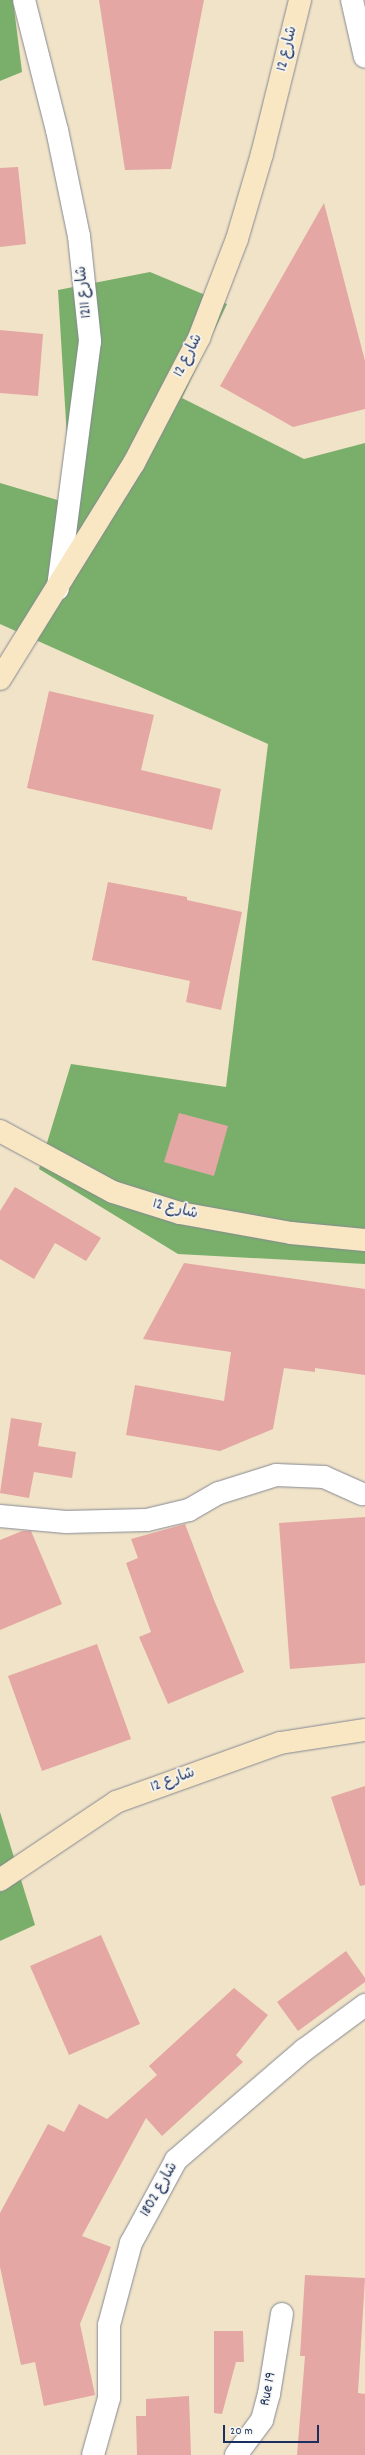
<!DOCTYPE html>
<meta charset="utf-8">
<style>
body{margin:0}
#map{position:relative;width:365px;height:2455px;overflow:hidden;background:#f0e3c8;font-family:Dekko,"Playpen Sans Arabic",sans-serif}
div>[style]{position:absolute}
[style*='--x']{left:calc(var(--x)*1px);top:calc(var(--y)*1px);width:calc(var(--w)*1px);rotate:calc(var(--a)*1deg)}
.forest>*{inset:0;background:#7aaf6b}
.building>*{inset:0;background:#e4a7a4}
.roads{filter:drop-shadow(0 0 1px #868993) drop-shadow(0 0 1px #868993)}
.minor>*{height:22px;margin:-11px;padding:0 11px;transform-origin:11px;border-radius:11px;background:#fff}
.tertiary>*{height:22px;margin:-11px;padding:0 11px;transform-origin:11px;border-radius:11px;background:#fff}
.secondary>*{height:22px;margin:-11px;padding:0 11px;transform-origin:11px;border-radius:11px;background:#f9e7c3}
span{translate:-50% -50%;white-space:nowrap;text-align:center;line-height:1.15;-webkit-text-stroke:3.5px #f6f6f2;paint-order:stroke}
.street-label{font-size:15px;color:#1b2f5e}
.scale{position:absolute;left:223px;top:2425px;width:96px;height:18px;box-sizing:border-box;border:2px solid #1b2f5e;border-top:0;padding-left:5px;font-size:12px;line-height:14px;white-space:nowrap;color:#1b2f5e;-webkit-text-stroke:3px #f6f6f2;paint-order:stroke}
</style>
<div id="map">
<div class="forest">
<i style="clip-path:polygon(0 0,13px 0,22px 72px,0 81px)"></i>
<i style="clip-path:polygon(150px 272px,227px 304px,182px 398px,304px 459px,365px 443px,365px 1264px,178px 1254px,39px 1169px,71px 1064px,226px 1087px,268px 744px,0 624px,0 483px,71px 504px,58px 290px)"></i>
<i style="clip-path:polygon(0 1812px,35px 1925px,0 1941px)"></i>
</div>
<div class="building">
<i style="clip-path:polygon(99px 0,204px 0,171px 169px,125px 170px)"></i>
<i style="clip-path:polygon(18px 167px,26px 244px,0 247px,0 168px)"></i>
<i style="clip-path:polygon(324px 203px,365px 361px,365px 409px,293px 427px,220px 386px)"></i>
<i style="clip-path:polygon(0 330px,43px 334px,38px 396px,0 393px)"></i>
<i style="clip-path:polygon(49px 691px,154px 715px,141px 770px,221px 789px,212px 830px,27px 788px)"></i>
<i style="clip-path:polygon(108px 882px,187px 897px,187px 900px,242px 912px,221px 1010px,186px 1002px,190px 981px,92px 960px)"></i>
<i style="clip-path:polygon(179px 1113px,228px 1126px,214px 1176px,164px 1162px)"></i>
<i style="clip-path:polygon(15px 1187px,101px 1238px,86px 1261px,55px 1243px,34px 1279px,0 1259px,0 1211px)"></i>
<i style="clip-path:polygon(184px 1263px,365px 1289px,365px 1375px,315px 1368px,315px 1372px,284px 1368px,273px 1429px,220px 1451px,126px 1435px,135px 1385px,224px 1401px,231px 1352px,143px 1339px)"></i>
<i style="clip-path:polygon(11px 1418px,42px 1423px,38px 1446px,76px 1452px,72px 1478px,34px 1472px,29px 1498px,0 1493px)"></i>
<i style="clip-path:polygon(365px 1517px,365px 1663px,290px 1669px,279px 1523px)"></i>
<i style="clip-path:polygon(185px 1524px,214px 1600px,244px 1672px,168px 1704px,139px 1637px,151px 1632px,126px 1563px,138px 1558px,131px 1539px)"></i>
<i style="clip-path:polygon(22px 1531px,31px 1531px,62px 1604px,0 1630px,0 1540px)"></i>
<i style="clip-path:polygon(97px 1644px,131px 1739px,42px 1771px,8px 1676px)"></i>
<i style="clip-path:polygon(365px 1786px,365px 1885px,360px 1886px,331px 1797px)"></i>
<i style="clip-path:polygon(101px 1935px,140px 2024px,69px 2055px,30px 1966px)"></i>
<i style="clip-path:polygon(346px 1951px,365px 1978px,365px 1982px,298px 2031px,277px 2002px)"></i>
<i style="clip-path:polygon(234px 1988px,268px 2015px,236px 2055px,243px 2062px,162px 2136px,146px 2118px,82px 2236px,111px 2247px,80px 2324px,95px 2395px,44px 2406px,35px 2362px,21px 2365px,0 2267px,0 2213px,48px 2124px,64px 2132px,79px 2104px,107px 2119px,157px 2075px,149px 2066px)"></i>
<i style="clip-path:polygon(305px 2275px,365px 2278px,358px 2393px,365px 2394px,365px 2455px,297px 2455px,305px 2356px,300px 2356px)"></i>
<i style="clip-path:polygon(214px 2331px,243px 2331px,244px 2362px,236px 2362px,222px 2414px,214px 2413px)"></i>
<i style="clip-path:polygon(189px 2396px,191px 2455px,137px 2455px,136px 2416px,146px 2416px,146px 2399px)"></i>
</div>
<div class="roads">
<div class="minor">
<i style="--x:352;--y:0;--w:58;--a:77.2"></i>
<i style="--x:0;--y:1516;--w:66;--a:5.2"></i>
<i style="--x:66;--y:1522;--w:81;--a:-1.4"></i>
<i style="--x:147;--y:1520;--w:43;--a:-13.4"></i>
<i style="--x:189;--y:1510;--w:34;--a:-30"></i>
<i style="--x:219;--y:1493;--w:60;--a:-17.5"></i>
<i style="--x:276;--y:1475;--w:48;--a:2.4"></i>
<i style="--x:324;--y:1477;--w:42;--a:24.1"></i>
<i style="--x:93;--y:2455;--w:59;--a:-74.3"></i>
<i style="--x:109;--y:2398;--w:73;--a:-90"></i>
<i style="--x:109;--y:2325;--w:85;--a:-75"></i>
<i style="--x:131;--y:2243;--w:94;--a:-61.5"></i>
<i style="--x:176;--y:2160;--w:169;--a:-40.7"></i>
<i style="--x:304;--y:2050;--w:76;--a:-36.4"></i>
<i style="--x:236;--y:2455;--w:44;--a:-53.4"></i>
<i style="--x:262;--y:2420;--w:27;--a:-75"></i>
<i style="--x:269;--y:2394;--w:81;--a:-80.8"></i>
</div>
<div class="tertiary">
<i style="--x:24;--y:0;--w:134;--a:75.8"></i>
<i style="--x:57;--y:130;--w:108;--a:78.3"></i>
<i style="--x:79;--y:236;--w:106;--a:84"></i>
<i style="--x:90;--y:341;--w:250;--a:97.4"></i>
</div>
<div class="secondary">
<i style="--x:0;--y:679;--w:254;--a:-58.2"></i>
<i style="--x:134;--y:463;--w:141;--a:-62.5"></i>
<i style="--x:199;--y:338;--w:106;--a:-69"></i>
<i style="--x:237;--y:239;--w:89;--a:-73.6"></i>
<i style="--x:262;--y:154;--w:159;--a:-76.1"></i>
<i style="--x:0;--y:1131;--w:128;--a:28.4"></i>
<i style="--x:113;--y:1192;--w:70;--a:17.4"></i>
<i style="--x:180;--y:1213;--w:113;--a:10.2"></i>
<i style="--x:291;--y:1233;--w:74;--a:5.4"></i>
<i style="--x:0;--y:1880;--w:140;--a:-33.9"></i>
<i style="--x:116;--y:1802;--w:174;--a:-19.8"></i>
<i style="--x:280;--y:1743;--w:86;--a:-8.7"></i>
</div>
</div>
<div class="street-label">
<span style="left:288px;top:49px;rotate:-76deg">شارع 12</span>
<span style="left:85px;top:292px;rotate:-96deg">شارع 1211</span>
<span style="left:189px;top:356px;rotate:-63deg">شارع 12</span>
<span style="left:175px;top:1210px;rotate:14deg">شارع 12</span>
<span style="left:173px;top:1781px;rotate:-20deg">شارع 12</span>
<span style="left:160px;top:2190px;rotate:-60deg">شارع 1802</span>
<span style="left:269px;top:2389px;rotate:-79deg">Rue 19</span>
</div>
<div class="scale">20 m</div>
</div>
